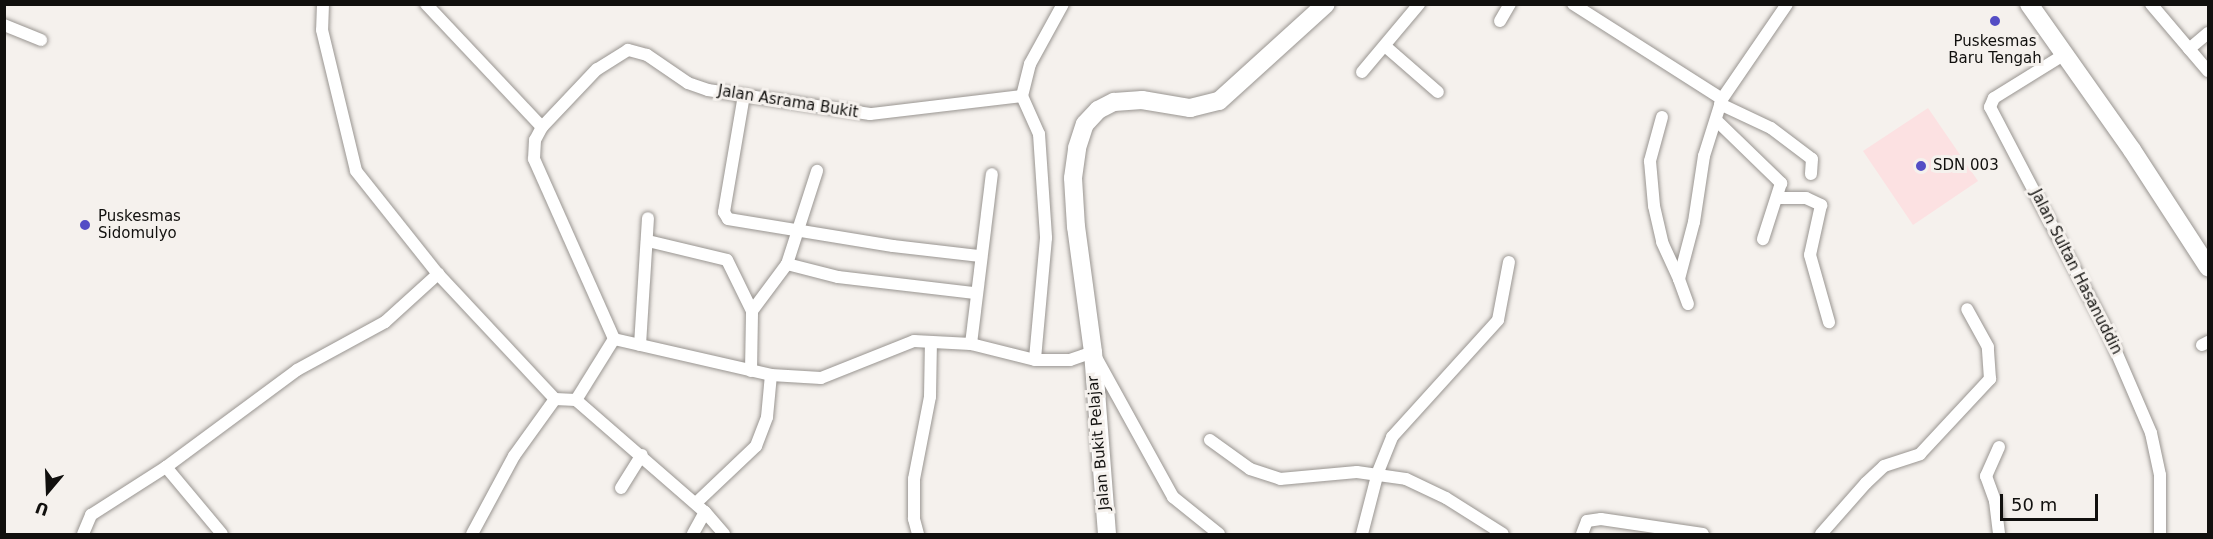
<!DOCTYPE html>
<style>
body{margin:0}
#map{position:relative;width:2213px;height:539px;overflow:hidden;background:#f5f1ed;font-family:"DejaVu Sans",sans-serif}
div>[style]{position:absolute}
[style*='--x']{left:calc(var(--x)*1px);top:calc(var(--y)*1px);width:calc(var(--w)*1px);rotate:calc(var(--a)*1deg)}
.education>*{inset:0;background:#fce1e2}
.roads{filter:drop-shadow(0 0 2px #999591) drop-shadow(0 0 2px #999591)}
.street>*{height:12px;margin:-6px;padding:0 6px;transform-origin:6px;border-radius:6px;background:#fff}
.secondary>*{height:18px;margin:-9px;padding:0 9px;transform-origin:9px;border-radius:9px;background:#fff}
.dots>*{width:16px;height:16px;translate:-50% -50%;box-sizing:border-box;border:3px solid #f5f1ed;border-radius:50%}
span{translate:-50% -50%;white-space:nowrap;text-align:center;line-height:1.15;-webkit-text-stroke:6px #f5f1ed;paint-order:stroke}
.poi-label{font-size:15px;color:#11100e}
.left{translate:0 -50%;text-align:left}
.street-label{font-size:15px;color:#11100e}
.frame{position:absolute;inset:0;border:6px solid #11100e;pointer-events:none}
.north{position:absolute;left:18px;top:461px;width:60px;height:60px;-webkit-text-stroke:4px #f5f1ed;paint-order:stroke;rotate:199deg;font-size:16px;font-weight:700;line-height:24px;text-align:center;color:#11100e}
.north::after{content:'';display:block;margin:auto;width:21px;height:27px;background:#11100e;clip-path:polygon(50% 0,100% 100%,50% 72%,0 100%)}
.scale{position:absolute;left:2000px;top:494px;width:98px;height:27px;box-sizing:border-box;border:3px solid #11100e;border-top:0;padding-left:8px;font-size:18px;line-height:21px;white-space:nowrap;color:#11100e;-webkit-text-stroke:4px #f5f1ed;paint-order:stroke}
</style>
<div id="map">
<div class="education">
<i style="clip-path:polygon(1928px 108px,1978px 181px,1913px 225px,1863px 151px)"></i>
</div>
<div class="roads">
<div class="street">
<i style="--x:323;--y:4;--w:26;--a:92"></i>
<i style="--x:322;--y:30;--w:145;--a:76.4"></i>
<i style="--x:356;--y:171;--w:132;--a:51.5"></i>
<i style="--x:438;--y:274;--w:171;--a:46.9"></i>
<i style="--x:426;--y:4;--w:169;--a:46.7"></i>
<i style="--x:1573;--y:4;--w:177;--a:32.5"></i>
<i style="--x:1722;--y:99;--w:115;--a:-55.6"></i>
<i style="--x:2151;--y:4;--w:88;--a:49.6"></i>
<i style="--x:1500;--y:21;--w:20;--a:-60"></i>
<i style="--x:4;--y:25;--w:40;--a:22"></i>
<i style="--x:1385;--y:46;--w:70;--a:41"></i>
<i style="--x:2189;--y:49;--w:25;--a:-40"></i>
<i style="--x:2065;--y:54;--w:84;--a:148.2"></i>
<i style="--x:1994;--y:98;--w:10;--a:114"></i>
<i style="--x:1990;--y:107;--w:255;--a:62.4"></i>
<i style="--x:2108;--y:333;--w:109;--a:66.7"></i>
<i style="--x:2151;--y:433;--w:43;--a:77.9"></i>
<i style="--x:2160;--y:475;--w:59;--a:90"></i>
<i style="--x:1362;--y:72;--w:89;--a:-50"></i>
<i style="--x:744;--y:95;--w:119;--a:99.7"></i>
<i style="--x:724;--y:212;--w:8;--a:60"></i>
<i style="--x:728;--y:219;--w:167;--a:9.3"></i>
<i style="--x:893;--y:246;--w:88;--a:6.6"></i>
<i style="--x:1022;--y:96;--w:153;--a:173.2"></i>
<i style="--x:870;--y:114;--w:164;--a:-171.6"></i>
<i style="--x:708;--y:90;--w:21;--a:-161"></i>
<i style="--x:688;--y:83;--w:50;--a:-145.7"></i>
<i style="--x:647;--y:55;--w:20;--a:-165"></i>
<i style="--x:628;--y:50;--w:36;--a:148"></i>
<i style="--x:597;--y:69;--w:80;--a:133.5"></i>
<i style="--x:542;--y:127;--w:15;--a:118"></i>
<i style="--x:535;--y:140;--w:19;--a:93"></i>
<i style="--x:534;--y:159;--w:197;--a:66"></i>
<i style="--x:614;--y:339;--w:161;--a:12.9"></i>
<i style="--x:771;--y:375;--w:50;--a:3.4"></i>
<i style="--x:821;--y:378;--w:100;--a:-21.7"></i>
<i style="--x:914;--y:341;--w:57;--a:3"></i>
<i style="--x:971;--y:344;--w:66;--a:14"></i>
<i style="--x:1035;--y:360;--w:35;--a:0"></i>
<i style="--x:1070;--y:360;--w:24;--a:-19"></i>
<i style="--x:1093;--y:352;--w:166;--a:61.1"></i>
<i style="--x:1173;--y:497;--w:59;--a:38.8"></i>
<i style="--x:1022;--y:96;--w:42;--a:65.9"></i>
<i style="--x:1039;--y:134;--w:104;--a:86.1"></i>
<i style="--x:1046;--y:238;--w:122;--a:95.2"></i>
<i style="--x:1022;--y:96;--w:33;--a:-76"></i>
<i style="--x:1030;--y:64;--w:68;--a:-61.2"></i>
<i style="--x:1720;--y:104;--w:56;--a:25.2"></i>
<i style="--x:1771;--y:128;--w:51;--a:37.1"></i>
<i style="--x:1812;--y:159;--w:15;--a:94"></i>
<i style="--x:1662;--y:117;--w:46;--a:105.3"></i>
<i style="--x:1650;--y:161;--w:45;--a:84.9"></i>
<i style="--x:1654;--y:206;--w:37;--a:77"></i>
<i style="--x:1662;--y:242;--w:41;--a:65.3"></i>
<i style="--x:1716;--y:120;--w:91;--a:44.1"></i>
<i style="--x:1781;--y:183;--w:59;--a:107.8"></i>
<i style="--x:1777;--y:198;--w:29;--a:0"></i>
<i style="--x:1806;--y:198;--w:17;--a:25"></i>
<i style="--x:1821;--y:205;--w:51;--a:102.4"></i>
<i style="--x:1810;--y:255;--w:70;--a:74.2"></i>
<i style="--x:648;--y:241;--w:81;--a:13.5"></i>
<i style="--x:727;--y:260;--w:57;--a:63.9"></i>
<i style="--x:787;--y:264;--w:53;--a:14.3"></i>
<i style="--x:838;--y:277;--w:138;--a:6.7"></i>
<i style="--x:1688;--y:304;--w:27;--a:-110"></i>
<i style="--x:1679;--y:279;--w:59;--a:-75.3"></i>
<i style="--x:1694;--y:222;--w:67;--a:-81.4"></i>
<i style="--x:1704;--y:156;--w:60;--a:-72.5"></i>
<i style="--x:971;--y:344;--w:171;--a:-83"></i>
<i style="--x:640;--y:345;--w:127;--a:-86.4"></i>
<i style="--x:2202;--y:345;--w:7;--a:-27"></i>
<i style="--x:751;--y:371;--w:60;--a:-89"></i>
<i style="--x:752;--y:311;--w:59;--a:-53.3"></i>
<i style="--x:787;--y:264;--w:98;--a:-72.1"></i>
<i style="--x:576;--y:400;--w:171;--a:41"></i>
<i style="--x:705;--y:512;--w:25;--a:119"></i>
<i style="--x:1210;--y:440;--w:49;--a:35.9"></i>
<i style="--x:1250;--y:469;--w:32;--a:18"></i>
<i style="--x:1280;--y:479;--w:77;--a:-5.2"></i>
<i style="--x:1357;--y:472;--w:49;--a:8.1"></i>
<i style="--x:1406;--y:479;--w:44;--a:25.4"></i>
<i style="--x:1446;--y:498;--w:67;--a:32.3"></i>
<i style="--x:1999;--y:447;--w:32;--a:114"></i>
<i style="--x:1986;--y:476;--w:27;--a:70"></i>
<i style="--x:1995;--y:501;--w:33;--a:83"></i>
<i style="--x:166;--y:467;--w:87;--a:50.1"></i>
<i style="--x:621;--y:488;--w:39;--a:-58"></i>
<i style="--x:696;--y:503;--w:83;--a:-43.5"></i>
<i style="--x:756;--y:446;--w:31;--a:-69"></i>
<i style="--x:767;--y:417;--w:42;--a:-84.6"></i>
<i style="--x:705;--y:512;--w:29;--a:49"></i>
<i style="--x:83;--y:534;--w:21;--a:-67"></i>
<i style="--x:91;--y:515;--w:89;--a:-32.6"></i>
<i style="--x:166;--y:467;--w:163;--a:-36.5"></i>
<i style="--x:297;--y:370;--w:100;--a:-28.6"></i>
<i style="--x:385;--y:322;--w:72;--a:-42.2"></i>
<i style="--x:472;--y:534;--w:89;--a:-61.7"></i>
<i style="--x:514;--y:456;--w:70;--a:-54.3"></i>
<i style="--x:555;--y:399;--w:21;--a:3"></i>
<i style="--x:576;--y:400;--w:72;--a:-58.1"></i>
<i style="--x:918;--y:534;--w:16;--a:-105"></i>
<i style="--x:914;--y:519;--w:40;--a:-90"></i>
<i style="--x:914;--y:479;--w:84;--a:-79"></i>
<i style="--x:930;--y:397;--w:55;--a:-89"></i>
<i style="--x:1362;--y:534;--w:64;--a:-75.5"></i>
<i style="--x:1378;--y:472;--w:38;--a:-68"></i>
<i style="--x:1392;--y:437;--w:158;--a:-47.8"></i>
<i style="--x:1498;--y:320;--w:59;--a:-79.3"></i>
<i style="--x:1582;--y:534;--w:14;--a:-69"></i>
<i style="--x:1587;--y:521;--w:14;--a:-8"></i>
<i style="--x:1601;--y:519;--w:103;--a:8.4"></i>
<i style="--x:1821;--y:534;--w:68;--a:-48.6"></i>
<i style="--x:1866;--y:483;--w:25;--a:-43"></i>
<i style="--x:1884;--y:466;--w:38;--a:-18"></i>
<i style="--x:1920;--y:454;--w:103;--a:-47"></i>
<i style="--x:1990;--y:379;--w:32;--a:-94"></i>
<i style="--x:1988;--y:347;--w:43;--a:-118.9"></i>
</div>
<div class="secondary">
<i style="--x:2029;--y:4;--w:179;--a:54.8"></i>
<i style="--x:2132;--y:150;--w:140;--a:57"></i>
<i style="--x:1107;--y:534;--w:183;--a:-94.4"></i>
<i style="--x:1093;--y:352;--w:126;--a:-97.7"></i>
<i style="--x:1076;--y:227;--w:49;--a:-93.5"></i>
<i style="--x:1073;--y:178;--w:30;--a:-82"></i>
<i style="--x:1077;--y:148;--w:25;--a:-72"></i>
<i style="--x:1085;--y:124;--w:19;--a:-47"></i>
<i style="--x:1098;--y:110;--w:18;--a:-27"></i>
<i style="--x:1114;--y:102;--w:28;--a:-4"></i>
<i style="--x:1142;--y:100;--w:49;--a:9.5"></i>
<i style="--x:1190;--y:108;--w:30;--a:-14"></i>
<i style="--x:1219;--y:101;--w:144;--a:-42.2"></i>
</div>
</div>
<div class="dots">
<i style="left:1995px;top:21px;background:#544dc5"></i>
<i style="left:1921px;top:166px;background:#544dc5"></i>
<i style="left:85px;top:225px;background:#544dc5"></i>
</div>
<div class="poi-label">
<span style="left:1995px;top:50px">Puskesmas<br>Baru Tengah</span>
<span class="left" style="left:1933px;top:166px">SDN 003</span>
<span class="left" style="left:98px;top:225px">Puskesmas<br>Sidomulyo</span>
</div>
<div class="street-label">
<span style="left:788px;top:102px;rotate:9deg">Jalan Asrama Bukit</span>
<span style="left:2076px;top:272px;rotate:63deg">Jalan Sultan Hasanuddin</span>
<span style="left:1099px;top:443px;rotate:-95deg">Jalan Bukit Pelajar</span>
</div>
<div class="frame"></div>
<div class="north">U</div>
<div class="scale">50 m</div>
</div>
